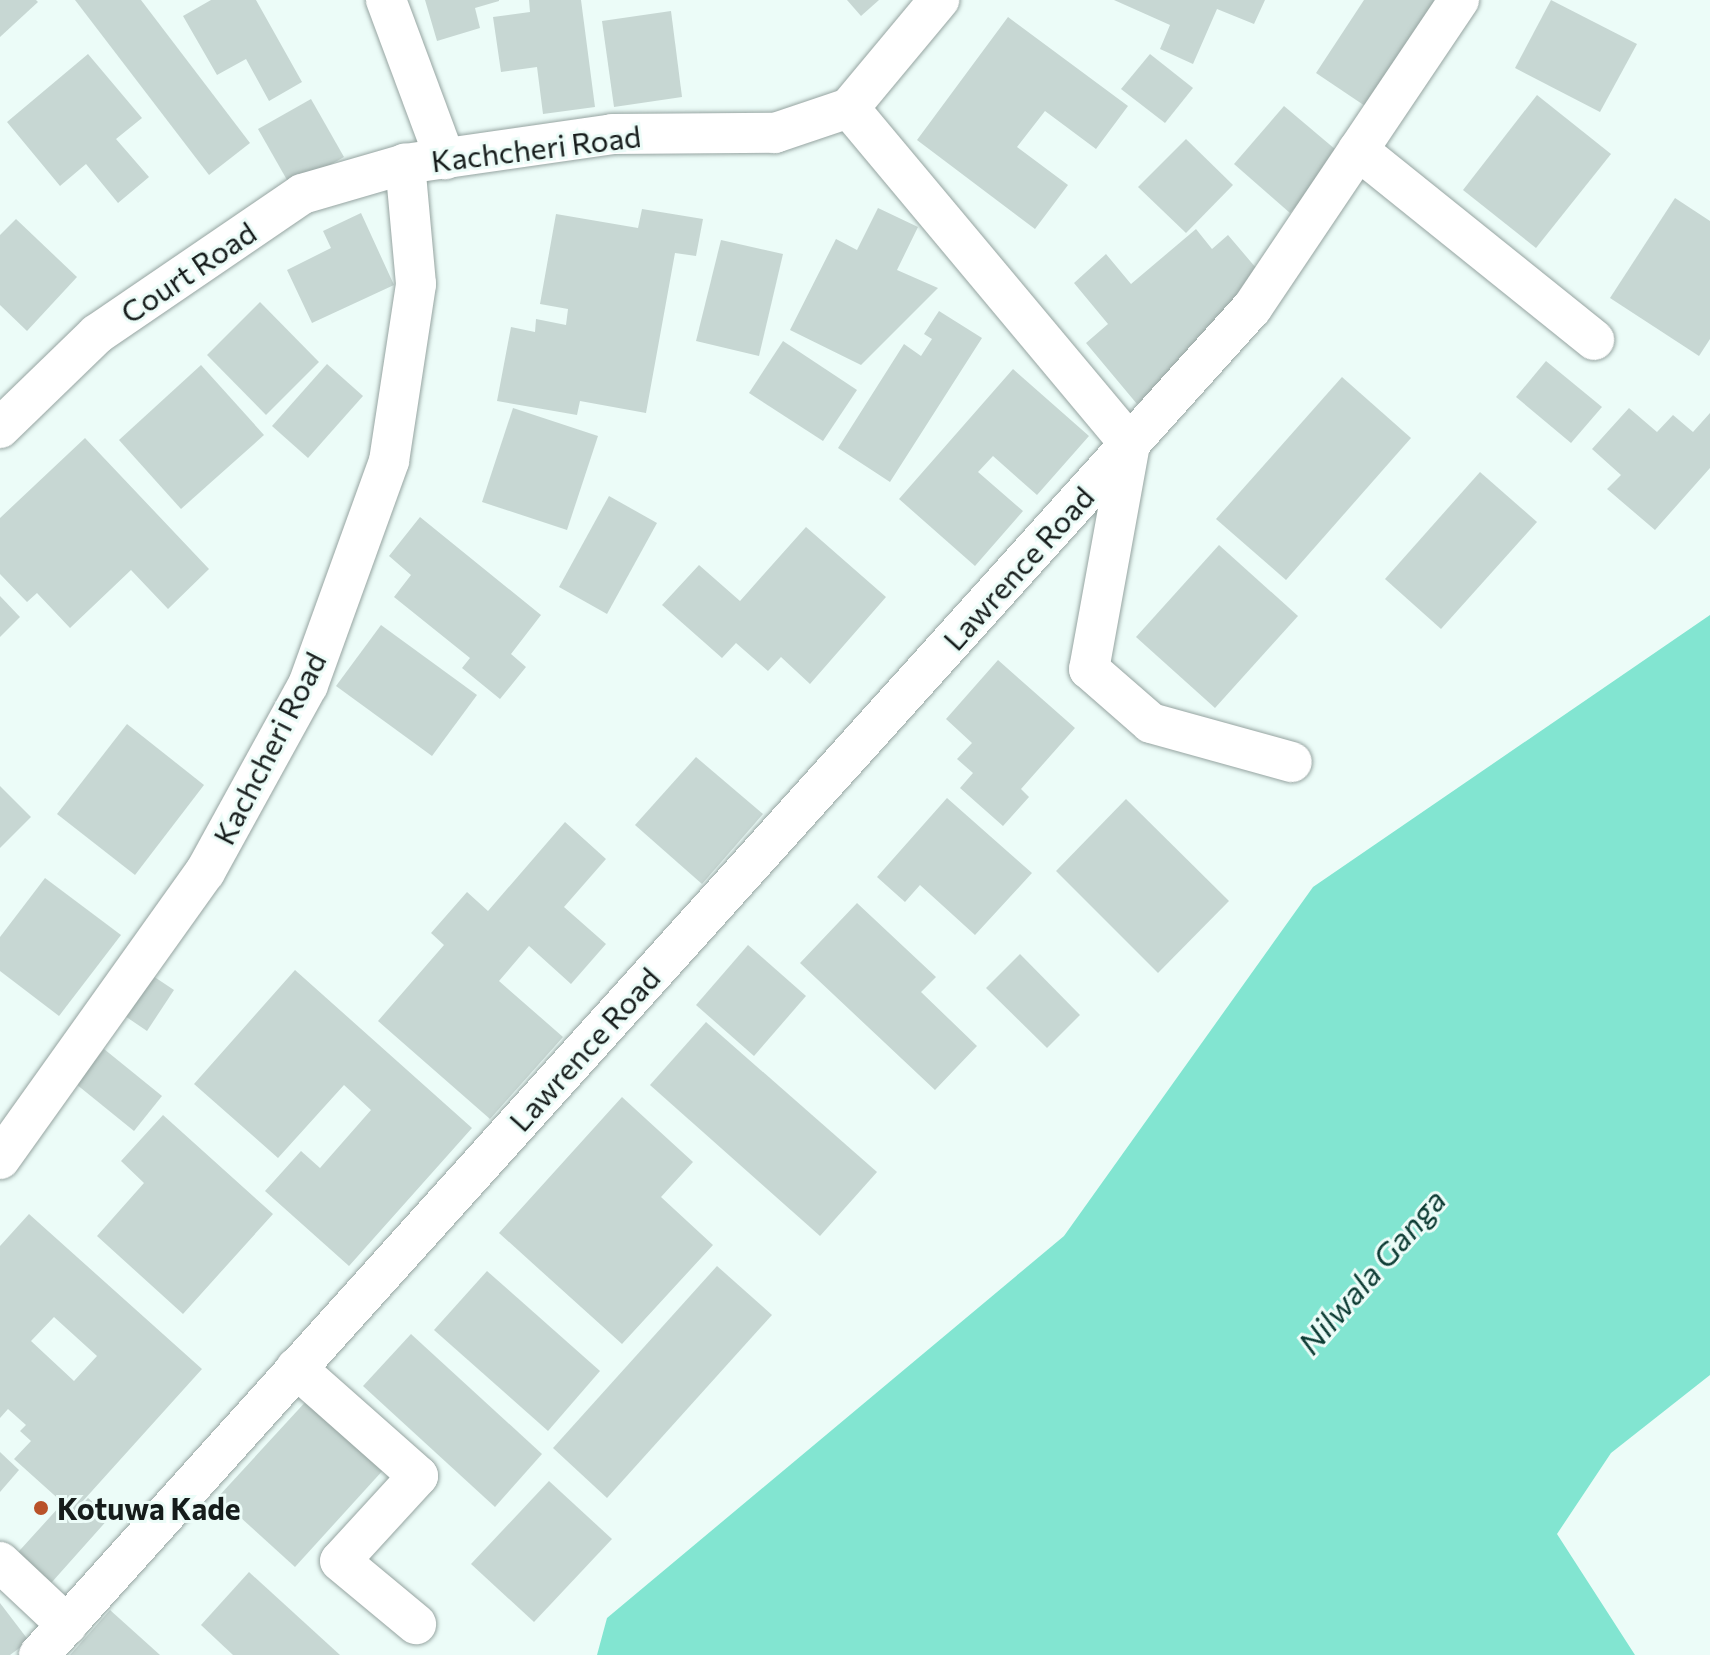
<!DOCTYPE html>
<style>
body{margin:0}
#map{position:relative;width:1710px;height:1655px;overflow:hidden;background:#ecfcf8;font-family:Commissioner,sans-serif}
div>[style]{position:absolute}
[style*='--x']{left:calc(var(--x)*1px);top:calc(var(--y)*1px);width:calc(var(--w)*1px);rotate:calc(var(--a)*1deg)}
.water>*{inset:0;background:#82e5d1}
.building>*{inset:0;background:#c7d7d3}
.roads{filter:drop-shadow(0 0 2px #96a4a1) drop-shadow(0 0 2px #96a4a1)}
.street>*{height:40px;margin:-20px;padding:0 20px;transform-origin:20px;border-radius:20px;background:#fff}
.dots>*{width:22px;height:22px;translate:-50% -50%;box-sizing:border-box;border:4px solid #ecfcf8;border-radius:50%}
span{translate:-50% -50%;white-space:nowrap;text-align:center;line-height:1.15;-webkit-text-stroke:6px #ecfcf8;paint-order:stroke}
.street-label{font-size:30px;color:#161c1b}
.poi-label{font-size:30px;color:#161c1b;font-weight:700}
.left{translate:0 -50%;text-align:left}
.water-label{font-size:32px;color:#0d3c34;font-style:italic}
</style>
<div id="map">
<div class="water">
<i style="clip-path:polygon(1710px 615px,1710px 1375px,1611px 1453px,1557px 1534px,1635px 1655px,597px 1655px,607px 1618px,1064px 1236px,1313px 887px)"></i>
</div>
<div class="building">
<i style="clip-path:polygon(0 0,36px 0,38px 2px,0 37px)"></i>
<i style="clip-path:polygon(75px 0,141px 0,250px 143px,209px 175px)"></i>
<i style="clip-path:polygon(211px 0,256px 0,302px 82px,269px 101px,246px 59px,217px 75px,183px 16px)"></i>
<i style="clip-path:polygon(425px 0,499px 0,499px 1px,475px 8px,480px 28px,437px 41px)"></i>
<i style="clip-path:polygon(529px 0,581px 0,595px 107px,543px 114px,537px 67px,501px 72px,493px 17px,530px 12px)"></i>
<i style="clip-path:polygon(847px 0,879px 0,861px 16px)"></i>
<i style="clip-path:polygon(1114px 0,1265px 0,1254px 24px,1217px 9px,1193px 64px,1160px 49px,1170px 25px)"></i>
<i style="clip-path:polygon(1364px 0,1447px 0,1374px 112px,1316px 73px)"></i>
<i style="clip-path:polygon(1551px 0,1637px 44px,1600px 112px,1515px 68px)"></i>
<i style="clip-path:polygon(671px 11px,682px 97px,614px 107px,602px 21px)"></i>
<i style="clip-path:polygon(1008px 17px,1128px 106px,1096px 149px,1045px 111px,1017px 147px,1068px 185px,1035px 229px,917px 140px)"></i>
<i style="clip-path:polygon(88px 54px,142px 118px,116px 139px,149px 177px,118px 203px,86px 164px,60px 186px,7px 122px)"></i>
<i style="clip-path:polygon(1150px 54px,1193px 88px,1165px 123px,1121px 89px)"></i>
<i style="clip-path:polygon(1537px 95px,1611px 154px,1536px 248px,1463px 190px)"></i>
<i style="clip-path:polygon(311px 99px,344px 157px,291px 187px,258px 129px)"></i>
<i style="clip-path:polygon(1284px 106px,1342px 155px,1290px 213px,1234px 164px)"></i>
<i style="clip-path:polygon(1186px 139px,1233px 185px,1186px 233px,1138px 187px)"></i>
<i style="clip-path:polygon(1675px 198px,1710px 221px,1710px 339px,1699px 356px,1610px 298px)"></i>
<i style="clip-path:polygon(878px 208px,918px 227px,897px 270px,938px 288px,861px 365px,790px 330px,836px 239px,857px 250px)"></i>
<i style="clip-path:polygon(642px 209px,703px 219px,696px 256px,675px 253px,646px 413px,580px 401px,577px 415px,497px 401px,511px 327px,535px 332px,536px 319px,566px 325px,568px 309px,540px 304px,556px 214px,638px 228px)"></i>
<i style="clip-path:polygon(361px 213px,394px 285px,312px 323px,287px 270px,331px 248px,323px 231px)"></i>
<i style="clip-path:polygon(16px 219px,77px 277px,27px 331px,0 305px,0 235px)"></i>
<i style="clip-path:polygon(1196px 229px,1212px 249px,1228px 235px,1262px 275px,1202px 348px,1137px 404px,1086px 343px,1108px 324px,1074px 283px,1106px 254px,1131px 284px)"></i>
<i style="clip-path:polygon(721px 240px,783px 254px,759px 356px,696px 341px)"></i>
<i style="clip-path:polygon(260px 302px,319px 362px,266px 415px,207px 355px)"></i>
<i style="clip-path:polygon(939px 311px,982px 338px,890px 482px,838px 448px,904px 344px,921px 356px,932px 339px,924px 334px)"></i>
<i style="clip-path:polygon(783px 341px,857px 390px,823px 441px,749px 393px)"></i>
<i style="clip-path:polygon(1546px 361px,1602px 407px,1571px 443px,1516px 397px)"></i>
<i style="clip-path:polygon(327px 364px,363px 396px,308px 458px,272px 426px)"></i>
<i style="clip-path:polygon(201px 365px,264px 435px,181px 509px,119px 440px)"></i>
<i style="clip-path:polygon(1013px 369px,1089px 436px,1037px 495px,993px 456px,978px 472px,1023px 511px,975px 566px,899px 499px)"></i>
<i style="clip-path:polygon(1342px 377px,1411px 438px,1286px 580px,1216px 519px)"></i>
<i style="clip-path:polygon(513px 408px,598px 436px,567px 530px,482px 502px)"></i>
<i style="clip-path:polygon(1629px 408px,1657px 432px,1673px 415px,1693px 432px,1710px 413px,1710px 468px,1655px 530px,1607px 489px,1621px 475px,1592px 449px)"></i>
<i style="clip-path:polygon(85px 438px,209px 569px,168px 609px,131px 570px,70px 628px,37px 593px,27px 602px,0 574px,0 518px)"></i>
<i style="clip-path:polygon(1480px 472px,1537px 522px,1441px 629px,1385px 579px)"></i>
<i style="clip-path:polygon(609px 496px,657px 523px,607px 614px,559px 587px)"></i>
<i style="clip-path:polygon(420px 517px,541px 615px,511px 654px,526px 667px,500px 699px,462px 668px,470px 658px,394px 597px,411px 575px,389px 556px)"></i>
<i style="clip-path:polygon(806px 527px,886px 597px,810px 684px,781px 657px,768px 671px,736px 643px,722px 658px,662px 605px,699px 565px,740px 601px)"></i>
<i style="clip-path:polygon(1219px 545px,1298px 616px,1215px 708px,1136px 637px)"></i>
<i style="clip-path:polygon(0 596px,20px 617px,0 637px)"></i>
<i style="clip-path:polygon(381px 625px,477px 695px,432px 756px,336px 686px)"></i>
<i style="clip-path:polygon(998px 660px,1075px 728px,1021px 789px,1029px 797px,1003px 826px,960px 788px,973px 773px,957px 759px,972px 743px,946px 719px)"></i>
<i style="clip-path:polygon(127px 724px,204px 785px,135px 875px,57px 814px)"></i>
<i style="clip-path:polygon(696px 757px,763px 814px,702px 884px,635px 825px)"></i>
<i style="clip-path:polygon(0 786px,31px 817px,0 848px)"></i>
<i style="clip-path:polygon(947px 798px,1032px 873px,975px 935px,920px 885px,905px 902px,877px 877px)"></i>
<i style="clip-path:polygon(1126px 799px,1229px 901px,1158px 973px,1056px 871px)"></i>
<i style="clip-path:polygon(565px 822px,606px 859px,564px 907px,606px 944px,571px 984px,529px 946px,499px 981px,563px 1037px,490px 1119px,378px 1021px,444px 945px,431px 933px,467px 892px,488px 911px)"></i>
<i style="clip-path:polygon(45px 878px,121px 935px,59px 1016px,0 971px,0 937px)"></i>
<i style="clip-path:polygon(857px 903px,936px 977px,921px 992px,977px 1046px,935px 1090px,800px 963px)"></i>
<i style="clip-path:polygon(748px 945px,806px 996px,754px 1056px,696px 1005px)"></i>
<i style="clip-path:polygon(1020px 954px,1080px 1015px,1047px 1048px,986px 988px)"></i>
<i style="clip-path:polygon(295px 970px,472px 1128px,349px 1266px,265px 1191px,301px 1151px,320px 1168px,371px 1110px,344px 1085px,278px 1158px,194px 1084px)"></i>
<i style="clip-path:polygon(150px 974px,174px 990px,147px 1031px,122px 1014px)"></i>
<i style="clip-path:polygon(706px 1022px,877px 1172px,820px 1236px,650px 1085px)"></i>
<i style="clip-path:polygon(104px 1049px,162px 1096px,134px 1131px,76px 1084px)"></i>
<i style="clip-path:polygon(622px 1097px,693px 1162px,661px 1197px,713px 1245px,622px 1344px,499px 1233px)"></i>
<i style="clip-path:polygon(163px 1115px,273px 1214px,183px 1314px,97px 1236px,144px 1183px,121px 1161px)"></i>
<i style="clip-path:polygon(evenodd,29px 1214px,202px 1369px,73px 1512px,14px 1459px,31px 1441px,20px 1431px,26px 1425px,8px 1409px,0 1418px,0 1246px,29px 1214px,54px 1317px,97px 1356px,74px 1381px,31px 1341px,54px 1317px)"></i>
<i style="clip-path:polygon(717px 1266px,772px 1315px,607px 1498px,553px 1448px)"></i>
<i style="clip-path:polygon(487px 1271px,600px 1371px,548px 1431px,434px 1330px)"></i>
<i style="clip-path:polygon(411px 1334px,542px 1454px,495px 1507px,363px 1386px)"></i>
<i style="clip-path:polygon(309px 1398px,385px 1468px,295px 1567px,218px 1497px)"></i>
<i style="clip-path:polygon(0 1452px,19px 1470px,0 1492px)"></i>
<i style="clip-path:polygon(549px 1481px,612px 1539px,534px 1622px,471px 1564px)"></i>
<i style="clip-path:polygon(88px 1498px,110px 1517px,44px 1591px,11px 1560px,60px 1506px,71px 1516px)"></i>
<i style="clip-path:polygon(249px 1572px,340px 1655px,233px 1655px,201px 1625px)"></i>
<i style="clip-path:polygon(0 1603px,29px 1641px,10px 1655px,0 1655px)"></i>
<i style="clip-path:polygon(110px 1610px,160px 1655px,70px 1655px)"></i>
</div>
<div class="roads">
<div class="street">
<i style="--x:386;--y:0;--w:170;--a:69.6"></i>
<i style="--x:849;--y:108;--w:141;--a:-50.2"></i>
<i style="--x:1358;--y:150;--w:303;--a:38.8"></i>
<i style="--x:0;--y:428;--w:135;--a:-44.1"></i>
<i style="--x:97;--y:334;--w:248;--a:-34.3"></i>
<i style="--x:302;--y:194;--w:107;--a:-16.2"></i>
<i style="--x:405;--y:164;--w:209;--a:-8.2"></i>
<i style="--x:612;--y:134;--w:163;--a:-0.4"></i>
<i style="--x:775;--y:133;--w:78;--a:-18.7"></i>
<i style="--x:849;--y:108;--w:438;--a:50.1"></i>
<i style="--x:1130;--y:444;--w:229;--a:100.3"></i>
<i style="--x:1089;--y:669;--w:82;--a:41.1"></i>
<i style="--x:1151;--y:723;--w:146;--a:15.5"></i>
<i style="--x:0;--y:1159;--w:353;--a:-54.5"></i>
<i style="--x:205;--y:872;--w:213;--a:-61.2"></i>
<i style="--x:308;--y:685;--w:238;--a:-70.1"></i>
<i style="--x:389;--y:461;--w:179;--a:-81.3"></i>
<i style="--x:416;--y:284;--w:121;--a:-95.2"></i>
<i style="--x:296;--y:1368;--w:163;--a:41.5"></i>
<i style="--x:418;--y:1476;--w:115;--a:132.5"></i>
<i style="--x:340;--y:1561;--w:99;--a:39.7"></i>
<i style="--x:0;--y:1562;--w:92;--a:43.2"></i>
<i style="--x:39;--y:1655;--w:1813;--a:-48"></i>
<i style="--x:1252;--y:308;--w:371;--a:-56.1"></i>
</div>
</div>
<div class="dots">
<i style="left:41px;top:1508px;background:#b95229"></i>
</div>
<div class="street-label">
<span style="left:536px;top:148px;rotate:-7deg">Kachcheri Road</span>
<span style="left:188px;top:272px;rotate:-34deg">Court Road</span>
<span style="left:1018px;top:568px;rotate:-48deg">Lawrence Road</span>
<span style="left:269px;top:748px;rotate:-63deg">Kachcheri Road</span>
<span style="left:584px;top:1049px;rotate:-48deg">Lawrence Road</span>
</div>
<div class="poi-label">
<span class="left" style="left:57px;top:1508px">Kotuwa Kade</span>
</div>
<div class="water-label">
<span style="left:1371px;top:1271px;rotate:-49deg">Nilwala Ganga</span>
</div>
</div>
